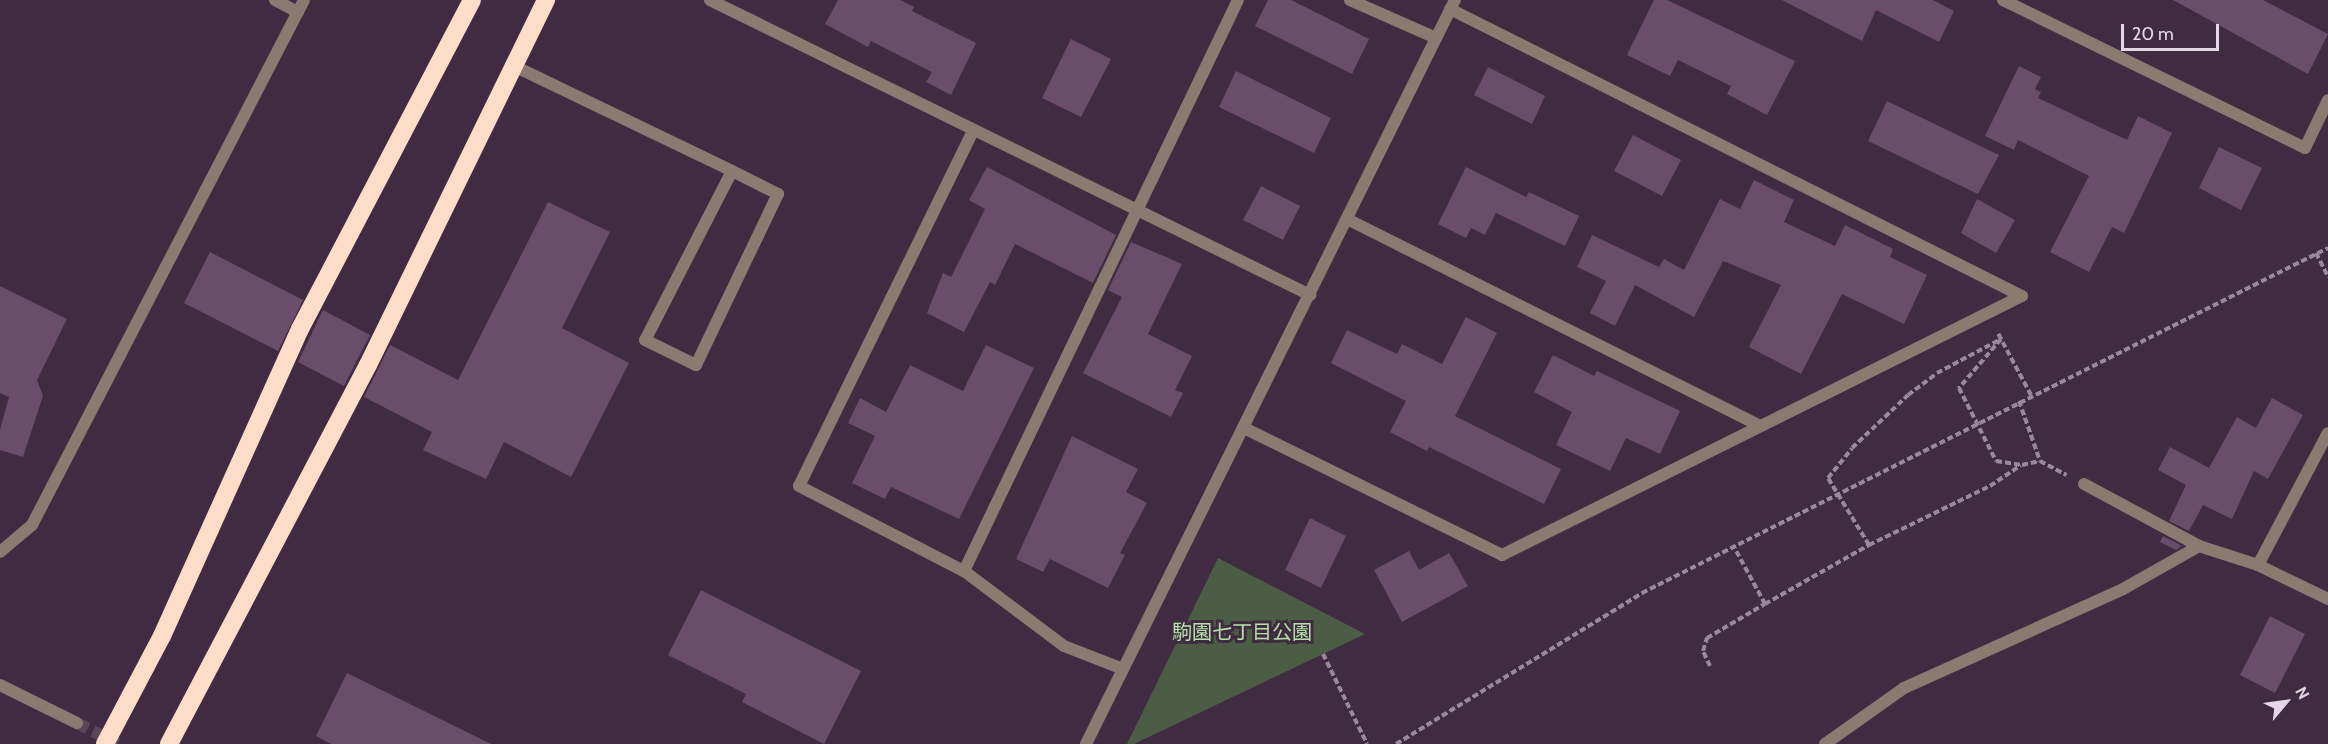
<!DOCTYPE html>
<meta charset="utf-8">
<style>
body{margin:0}
#map{position:relative;width:2328px;height:744px;overflow:hidden;background:#412b42;font-family:Cabin,"Noto Sans JP",sans-serif}
div>[style]{position:absolute}
[style*='--x']{left:calc(var(--x)*1px);top:calc(var(--y)*1px);width:calc(var(--w)*1px);rotate:calc(var(--a)*1deg)}
.green>*{inset:0;background:#4b5d45}
.building>*{inset:0;background:#694d6a}
.tertiary-tunnel>*{height:12px;margin-top:-6px;transform-origin:0;background:repeating-linear-gradient(90deg,#5a455a 0 12px,transparent 0 18px)}
.path>*{height:4px;margin-top:-2px;transform-origin:0;background:repeating-linear-gradient(90deg,#9a899b 0 6px,transparent 0 9px)}
.service>*{height:12px;margin:-6px;padding:0 6px;transform-origin:6px;border-radius:6px;background:#8a7a70}
.minor>*{height:12px;margin:-6px;padding:0 6px;transform-origin:6px;border-radius:6px;background:#8a7a70}
.tertiary>*{height:12px;margin:-6px;padding:0 6px;transform-origin:6px;border-radius:6px;background:#8a7a70}
.motorway>*{height:18px;margin:-9px;padding:0 9px;transform-origin:9px;border-radius:9px;background:#fdddc8}
span{translate:-50% -50%;white-space:nowrap;text-align:center;line-height:1.15;-webkit-text-stroke:6px #412b42;paint-order:stroke}
.park-label{font-size:20px;color:#b5e0a8}
.north{position:absolute;left:2256px;top:672px;width:60px;height:60px;-webkit-text-stroke:4px #412b42;paint-order:stroke;rotate:61deg;font-size:16px;font-weight:700;line-height:24px;text-align:center;color:#e5d7e5}
.north::after{content:'';display:block;margin:auto;width:21px;height:27px;background:#e5d7e5;clip-path:polygon(50% 0,100% 100%,50% 72%,0 100%)}
.scale{position:absolute;left:2121px;top:24px;width:98px;height:27px;box-sizing:border-box;border:3px solid #e5d7e5;border-top:0;padding-left:8px;font-size:18px;line-height:21px;white-space:nowrap;color:#e5d7e5;-webkit-text-stroke:4px #412b42;paint-order:stroke}
</style>
<div id="map">
<div class="green">
<i style="clip-path:polygon(1218px 558px,1365px 634px,1134px 744px,1127px 744px)"></i>
</div>
<div class="building">
<i style="clip-path:polygon(838px 0,900px 0,914px 7px,912px 11px,976px 43px,951px 95px,926px 82px,932px 72px,871px 41px,868px 47px,825px 24px)"></i>
<i style="clip-path:polygon(1268px 0,1291px 0,1369px 39px,1352px 74px,1255px 26px)"></i>
<i style="clip-path:polygon(1654px 0,1667px 0,1795px 61px,1767px 115px,1727px 94px,1731px 86px,1678px 60px,1670px 76px,1627px 55px)"></i>
<i style="clip-path:polygon(1782px 0,1933px 0,1954px 11px,1939px 42px,1876px 10px,1862px 41px)"></i>
<i style="clip-path:polygon(2173px 0,2263px 0,2328px 34px,2308px 74px)"></i>
<i style="clip-path:polygon(1071px 39px,1111px 59px,1081px 117px,1042px 98px)"></i>
<i style="clip-path:polygon(2019px 66px,2041px 77px,2035px 89px,2041px 92px,2038px 98px,2127px 140px,2138px 116px,2172px 133px,2124px 233px,2112px 227px,2089px 272px,2050px 252px,2089px 176px,2018px 140px,2014px 150px,1985px 136px)"></i>
<i style="clip-path:polygon(1488px 67px,1545px 96px,1532px 124px,1474px 95px)"></i>
<i style="clip-path:polygon(1236px 71px,1331px 118px,1314px 153px,1219px 107px)"></i>
<i style="clip-path:polygon(1887px 101px,1999px 155px,1978px 194px,1868px 141px)"></i>
<i style="clip-path:polygon(1633px 135px,1681px 160px,1662px 196px,1614px 171px)"></i>
<i style="clip-path:polygon(2219px 147px,2262px 168px,2241px 210px,2199px 188px)"></i>
<i style="clip-path:polygon(987px 167px,1116px 235px,1093px 283px,1015px 244px,995px 285px,990px 282px,964px 332px,927px 313px,943px 273px,951px 277px,985px 209px,969px 200px)"></i>
<i style="clip-path:polygon(1466px 167px,1526px 197px,1529px 192px,1579px 216px,1565px 246px,1496px 213px,1485px 235px,1471px 228px,1466px 238px,1438px 224px)"></i>
<i style="clip-path:polygon(1754px 180px,1794px 200px,1784px 222px,1835px 246px,1845px 225px,1893px 249px,1890px 257px,1927px 275px,1904px 324px,1842px 294px,1801px 374px,1749px 347px,1781px 285px,1723px 261px,1694px 317px,1635px 285px,1615px 326px,1590px 313px,1606px 281px,1577px 267px,1592px 235px,1659px 267px,1664px 259px,1684px 270px,1720px 199px,1740px 209px)"></i>
<i style="clip-path:polygon(1261px 186px,1300px 206px,1283px 240px,1243px 220px)"></i>
<i style="clip-path:polygon(1977px 199px,2015px 220px,1996px 253px,1961px 233px)"></i>
<i style="clip-path:polygon(548px 202px,610px 232px,562px 328px,629px 363px,571px 477px,504px 442px,486px 479px,423px 450px,432px 432px,364px 397px,390px 345px,458px 380px)"></i>
<i style="clip-path:polygon(1131px 242px,1182px 264px,1148px 334px,1192px 356px,1175px 390px,1183px 393px,1171px 417px,1083px 373px,1122px 297px,1108px 290px)"></i>
<i style="clip-path:polygon(210px 252px,303px 300px,278px 351px,184px 303px)"></i>
<i style="clip-path:polygon(0 286px,67px 319px,37px 380px,43px 396px,23px 457px,0 450px,0 430px,9px 397px,0 393px)"></i>
<i style="clip-path:polygon(323px 310px,370px 335px,344px 386px,298px 362px)"></i>
<i style="clip-path:polygon(1466px 317px,1497px 333px,1455px 416px,1561px 469px,1544px 504px,1429px 447px,1427px 451px,1390px 432px,1406px 401px,1331px 363px,1347px 330px,1397px 354px,1402px 344px,1442px 364px)"></i>
<i style="clip-path:polygon(986px 345px,1034px 368px,959px 519px,891px 487px,885px 499px,852px 483px,875px 436px,848px 423px,860px 398px,886px 412px,910px 365px,963px 391px)"></i>
<i style="clip-path:polygon(1553px 355px,1594px 376px,1597px 371px,1680px 411px,1660px 454px,1626px 438px,1610px 471px,1556px 445px,1572px 412px,1534px 392px)"></i>
<i style="clip-path:polygon(2272px 398px,2303px 415px,2268px 479px,2254px 471px,2232px 519px,2203px 505px,2189px 531px,2169px 521px,2186px 485px,2158px 470px,2170px 447px,2209px 468px,2237px 417px,2256px 428px)"></i>
<i style="clip-path:polygon(1072px 436px,1138px 469px,1126px 492px,1147px 503px,1120px 553px,1125px 555px,1108px 588px,1050px 559px,1043px 572px,1016px 559px)"></i>
<i style="clip-path:polygon(1310px 518px,1346px 536px,1321px 588px,1285px 570px)"></i>
<i style="clip-path:polygon(2163px 536px,2182px 546px,2176px 550px,2160px 542px)"></i>
<i style="clip-path:polygon(1409px 551px,1419px 570px,1449px 553px,1468px 586px,1402px 622px,1374px 570px)"></i>
<i style="clip-path:polygon(701px 590px,861px 671px,824px 744px,742px 702px,746px 694px,668px 655px)"></i>
<i style="clip-path:polygon(2270px 616px,2305px 634px,2275px 693px,2240px 675px)"></i>
<i style="clip-path:polygon(347px 673px,491px 744px,331px 744px,316px 736px)"></i>
</div>
<div class="tertiary-tunnel">
<i style="--x:77;--y:723;--w:46;--a:27.1"></i>
</div>
<div class="path">
<i style="--x:2316;--y:253;--w:27;--a:63"></i>
<i style="--x:2031;--y:395;--w:64;--a:-118.2"></i>
<i style="--x:2001;--y:339;--w:65;--a:130.6"></i>
<i style="--x:1959;--y:388;--w:82;--a:63.1"></i>
<i style="--x:1996;--y:461;--w:26;--a:9"></i>
<i style="--x:2022;--y:465;--w:18;--a:-13"></i>
<i style="--x:2040;--y:461;--w:30;--a:28"></i>
<i style="--x:2019;--y:401;--w:64;--a:70.7"></i>
<i style="--x:1869;--y:545;--w:135;--a:-26"></i>
<i style="--x:1990;--y:486;--w:37;--a:-34"></i>
<i style="--x:1765;--y:604;--w:120;--a:-29.6"></i>
<i style="--x:1869;--y:545;--w:79;--a:-121.5"></i>
<i style="--x:1828;--y:478;--w:38;--a:-51"></i>
<i style="--x:1852;--y:448;--w:77;--a:-43.4"></i>
<i style="--x:1908;--y:395;--w:36;--a:-37"></i>
<i style="--x:1937;--y:373;--w:72;--a:-28"></i>
<i style="--x:2001;--y:339;--w:7;--a:-117"></i>
<i style="--x:1323;--y:654;--w:100;--a:63.9"></i>
<i style="--x:1710;--y:666;--w:17;--a:-115"></i>
<i style="--x:1703;--y:651;--w:14;--a:-73"></i>
<i style="--x:1707;--y:638;--w:67;--a:-30.4"></i>
<i style="--x:1765;--y:604;--w:67;--a:-118.5"></i>
<i style="--x:1396;--y:744;--w:289;--a:-31.5"></i>
<i style="--x:1642;--y:593;--w:768;--a:-26.7"></i>
</div>
<div class="service">
<i style="--x:514;--y:66;--w:242;--a:25.7"></i>
<i style="--x:732;--y:171;--w:190;--a:117.2"></i>
<i style="--x:645;--y:340;--w:57;--a:26.1"></i>
<i style="--x:696;--y:365;--w:190;--a:-64.4"></i>
<i style="--x:778;--y:194;--w:51;--a:-153.4"></i>
</div>
<div class="minor">
<i style="--x:275;--y:0;--w:26;--a:28"></i>
<i style="--x:710;--y:0;--w:669;--a:26.18"></i>
<i style="--x:1350;--y:0;--w:94;--a:23.8"></i>
<i style="--x:2003;--y:0;--w:336;--a:26.1"></i>
<i style="--x:2305;--y:148;--w:53;--a:-64.4"></i>
<i style="--x:1450;--y:9;--w:640;--a:26.65"></i>
<i style="--x:973;--y:131;--w:395;--a:116.1"></i>
<i style="--x:799;--y:486;--w:186;--a:27.3"></i>
<i style="--x:964;--y:571;--w:125;--a:36.9"></i>
<i style="--x:1064;--y:646;--w:63;--a:21.3"></i>
<i style="--x:1347;--y:219;--w:462;--a:26.6"></i>
<i style="--x:1244;--y:428;--w:288;--a:26.2"></i>
<i style="--x:1502;--y:555;--w:581;--a:-26.48"></i>
<i style="--x:2084;--y:484;--w:131;--a:28.3"></i>
<i style="--x:2199;--y:546;--w:62;--a:17.9"></i>
<i style="--x:2258;--y:565;--w:78;--a:25.9"></i>
<i style="--x:0;--y:552;--w:42;--a:-40.2"></i>
<i style="--x:32;--y:525;--w:591;--a:-62.61"></i>
<i style="--x:2258;--y:565;--w:149;--a:-62.1"></i>
<i style="--x:964;--y:571;--w:633;--a:-64.37"></i>
<i style="--x:1825;--y:744;--w:97;--a:-35.3"></i>
<i style="--x:1904;--y:688;--w:240;--a:-24.3"></i>
<i style="--x:2123;--y:589;--w:87;--a:-29.5"></i>
</div>
<div class="tertiary">
<i style="--x:0;--y:685;--w:86;--a:26.3"></i>
<i style="--x:1086;--y:744;--w:830;--a:-63.62"></i>
</div>
<div class="motorway">
<i style="--x:105;--y:744;--w:122;--a:-62.2"></i>
<i style="--x:162;--y:636;--w:337;--a:-65.8"></i>
<i style="--x:300;--y:329;--w:371;--a:-62.4"></i>
<i style="--x:169;--y:744;--w:428;--a:-62.3"></i>
<i style="--x:368;--y:365;--w:406;--a:-64"></i>
</div>
<div class="park-label">
<span style="left:1242px;top:632px">駒園七丁目公園</span>
</div>
<div class="north">N</div>
<div class="scale">20 m</div>
</div>
